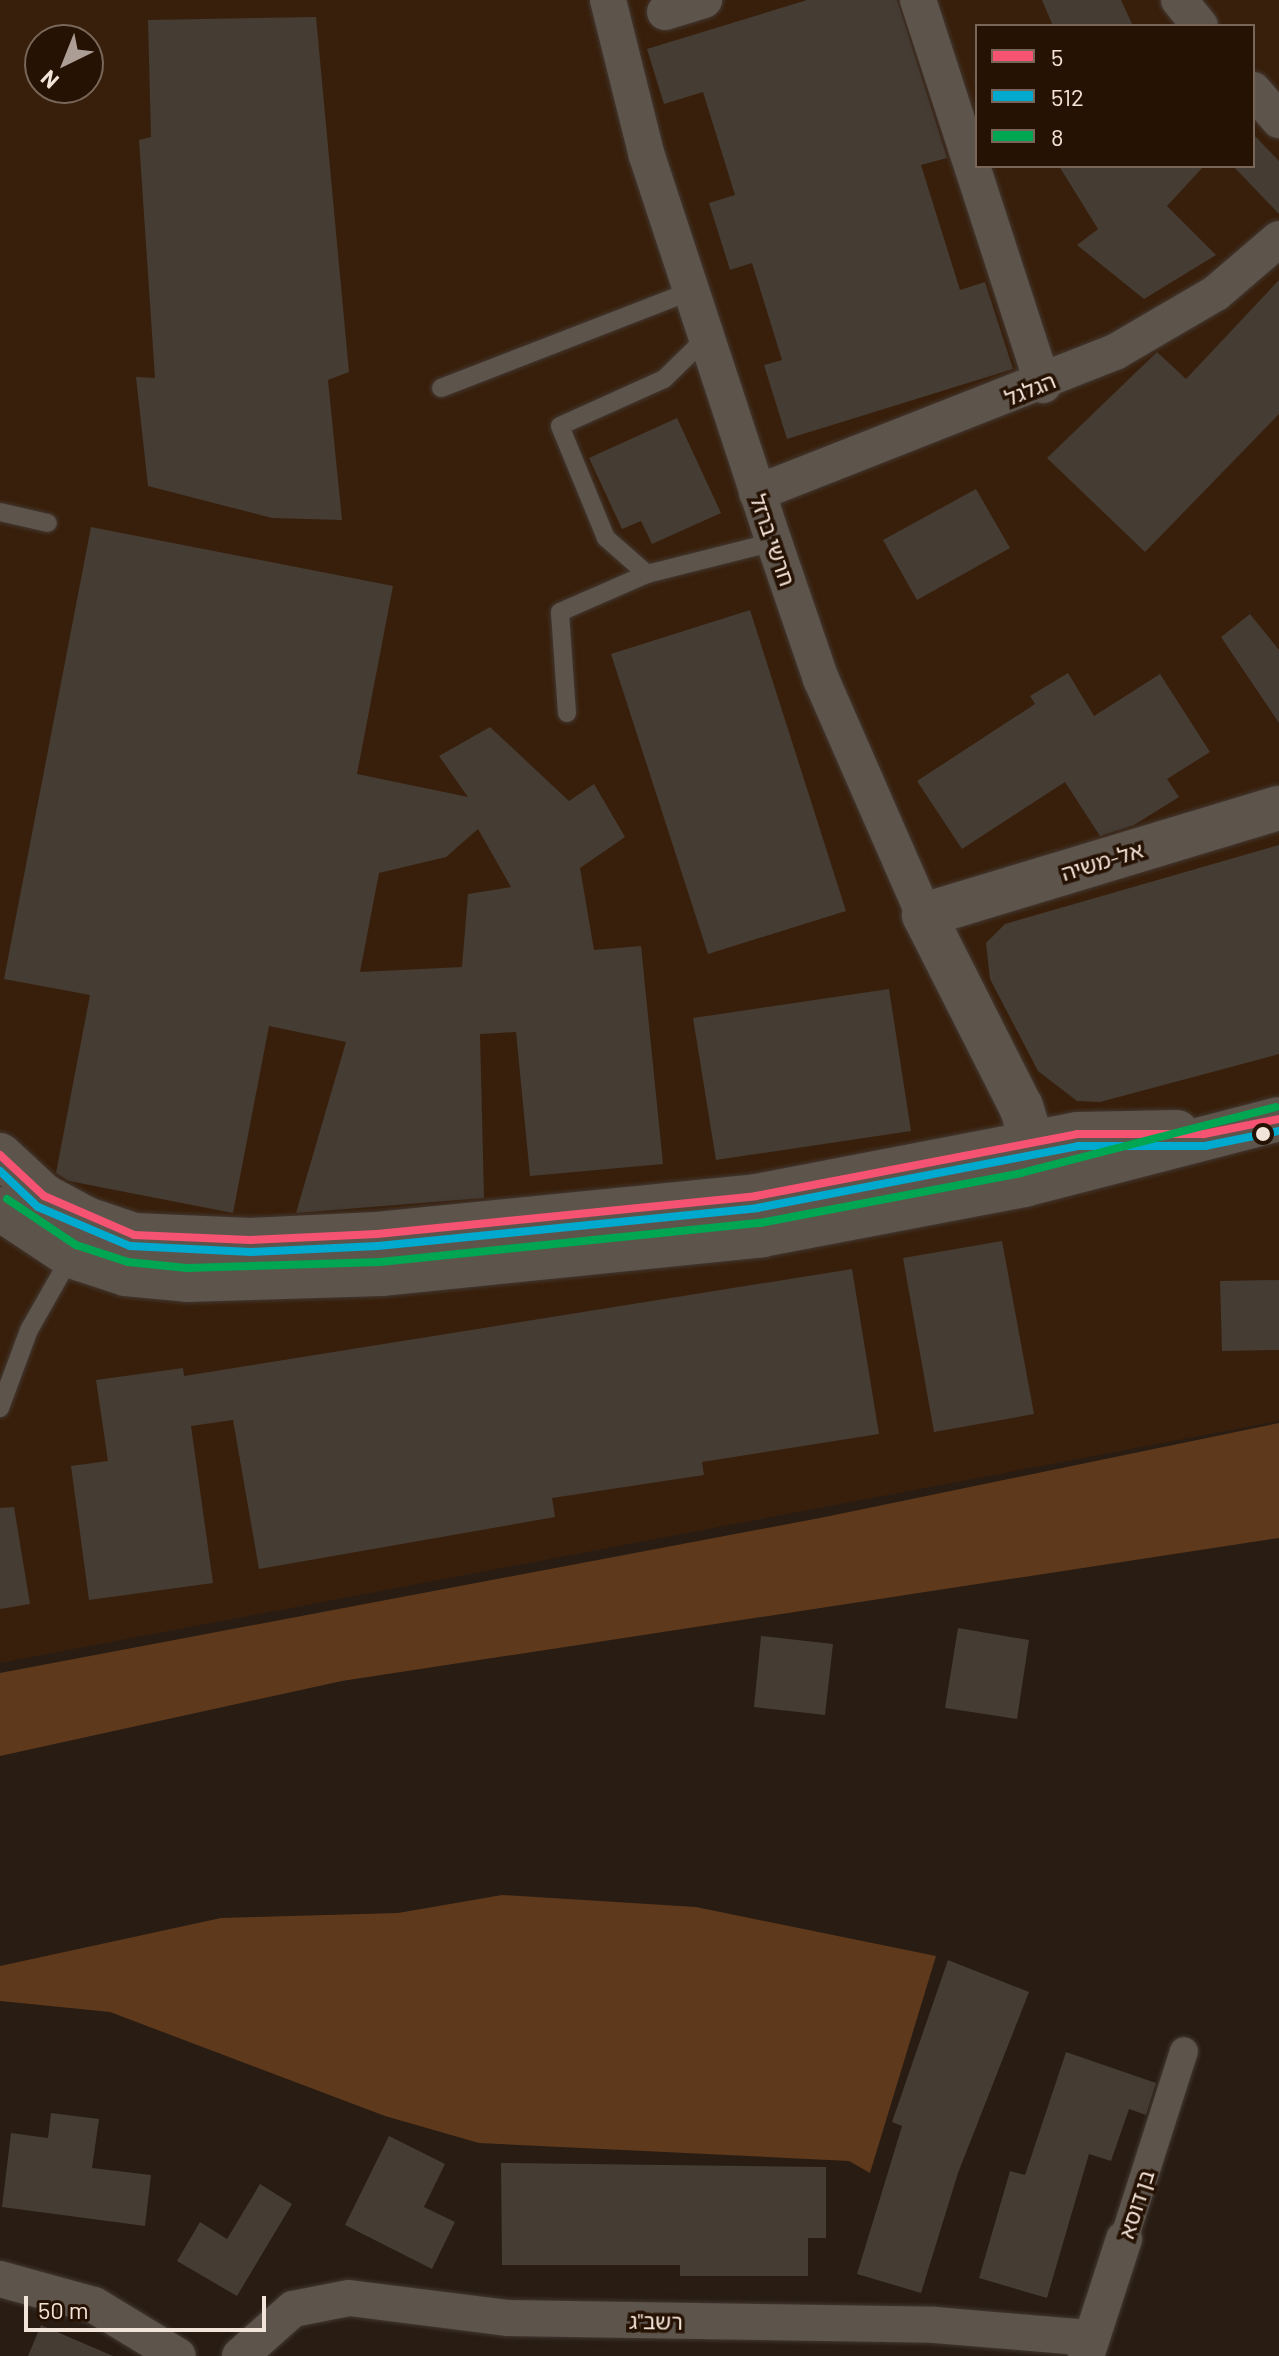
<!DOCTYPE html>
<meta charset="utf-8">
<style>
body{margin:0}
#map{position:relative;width:1279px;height:2356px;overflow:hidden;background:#281c13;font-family:Barlow,"Noto Sans Hebrew",sans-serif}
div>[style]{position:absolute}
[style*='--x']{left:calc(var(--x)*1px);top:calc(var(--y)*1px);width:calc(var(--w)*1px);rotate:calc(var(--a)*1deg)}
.built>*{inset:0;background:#381f0b}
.green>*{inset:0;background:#5e391c}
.building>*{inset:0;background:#453c34}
.roads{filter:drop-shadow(0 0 2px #423831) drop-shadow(0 0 2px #423831)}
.service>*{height:18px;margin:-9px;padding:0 9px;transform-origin:9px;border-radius:9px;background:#5d544c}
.pedestrian>*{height:28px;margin:-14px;padding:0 14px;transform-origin:14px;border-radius:14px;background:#5d544c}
.minor>*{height:36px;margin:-18px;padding:0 18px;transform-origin:18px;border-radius:18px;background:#5d544c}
.tertiary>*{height:44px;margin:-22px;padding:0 22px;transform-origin:22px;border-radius:22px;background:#5d544c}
.bus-1>*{height:8px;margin:-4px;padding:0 4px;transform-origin:4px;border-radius:4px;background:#f65372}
.bus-2>*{height:8px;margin:-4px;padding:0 4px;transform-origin:4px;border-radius:4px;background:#00a9ce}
.bus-3>*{height:8px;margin:-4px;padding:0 4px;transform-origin:4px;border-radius:4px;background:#00a651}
.dots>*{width:22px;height:22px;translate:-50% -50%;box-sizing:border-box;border:4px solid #261203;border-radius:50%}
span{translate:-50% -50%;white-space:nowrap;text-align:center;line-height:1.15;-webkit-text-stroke:7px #261203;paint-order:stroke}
.street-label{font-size:22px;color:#f3e4da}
.legend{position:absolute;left:975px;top:24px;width:280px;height:144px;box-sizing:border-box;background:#261203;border:2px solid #786659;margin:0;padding:10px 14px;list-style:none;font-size:24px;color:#f3e4da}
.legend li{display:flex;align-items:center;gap:16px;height:40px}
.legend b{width:40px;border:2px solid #786659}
.north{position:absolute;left:24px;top:24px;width:80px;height:80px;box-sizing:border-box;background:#261203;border:2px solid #786659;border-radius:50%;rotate:223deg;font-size:22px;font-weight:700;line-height:32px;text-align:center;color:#f3e4da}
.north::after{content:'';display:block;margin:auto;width:28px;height:36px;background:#ac9e94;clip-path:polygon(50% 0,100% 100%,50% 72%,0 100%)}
.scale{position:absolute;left:24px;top:2296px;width:242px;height:36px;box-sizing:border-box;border:4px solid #f3e4da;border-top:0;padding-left:10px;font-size:24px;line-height:28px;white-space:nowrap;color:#f3e4da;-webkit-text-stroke:6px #261203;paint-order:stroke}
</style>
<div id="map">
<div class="built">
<i style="clip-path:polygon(evenodd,0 0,1279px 0,1279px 1421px,0 1663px,0 0,977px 26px,1253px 26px,1253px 166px,977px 166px,977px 26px,0 0,40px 40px,88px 40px,88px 88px,40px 88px,40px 40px)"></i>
</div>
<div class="green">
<i style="clip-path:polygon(1279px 1423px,1279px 1538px,342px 1681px,0 1756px,0 1673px,820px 1518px)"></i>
<i style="clip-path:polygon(502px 1895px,696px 1907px,936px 1956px,870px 2173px,849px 2161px,479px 2143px,385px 2116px,110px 2012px,0 2001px,0 1966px,221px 1918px,398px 1913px)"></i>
</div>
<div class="building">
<i style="clip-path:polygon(807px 0,897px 0,947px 158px,921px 165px,960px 290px,985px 282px,1013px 369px,787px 439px,764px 365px,782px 360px,752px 263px,730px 270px,709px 203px,735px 195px,703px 92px,664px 104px,647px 49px)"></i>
<i style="clip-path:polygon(1042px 0,1121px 0,1133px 26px,1053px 26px)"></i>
<i style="clip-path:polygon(316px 17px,349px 372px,328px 380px,342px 520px,272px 518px,148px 486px,136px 377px,155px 378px,139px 140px,151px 137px,148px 20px)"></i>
<i style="clip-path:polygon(1253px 134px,1279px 161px,1279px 214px,1233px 166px,1253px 166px)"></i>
<i style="clip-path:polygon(1059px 166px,1204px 166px,1167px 206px,1216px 255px,1144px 299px,1077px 245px,1098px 229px)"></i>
<i style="clip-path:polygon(1279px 280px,1279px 414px,1145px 552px,1047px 458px,1157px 352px,1186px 379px)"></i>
<i style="clip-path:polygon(677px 418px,721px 513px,652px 544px,641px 521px,622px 529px,589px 458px)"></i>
<i style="clip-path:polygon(976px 489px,1010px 548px,917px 600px,883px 540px)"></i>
<i style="clip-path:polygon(evenodd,91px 527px,393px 586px,357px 774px,468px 797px,439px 756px,490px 727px,569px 801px,594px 784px,625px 837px,580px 868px,594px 950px,641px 946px,663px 1164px,530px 1176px,516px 1032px,480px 1034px,484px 1198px,296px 1213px,346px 1042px,269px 1026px,233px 1213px,69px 1181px,56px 1173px,90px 995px,4px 979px,91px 527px,478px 829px,511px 887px,468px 894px,462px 967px,360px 972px,379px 873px,446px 857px,478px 829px)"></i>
<i style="clip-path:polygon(750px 610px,846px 911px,708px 954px,611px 654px)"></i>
<i style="clip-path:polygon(1250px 614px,1279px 650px,1279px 723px,1221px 637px)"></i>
<i style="clip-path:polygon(1068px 673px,1094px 716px,1160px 674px,1210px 752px,1167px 779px,1179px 797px,1134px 825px,1100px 836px,1065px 782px,962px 849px,917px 781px,1035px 704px,1030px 696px)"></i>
<i style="clip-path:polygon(1279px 845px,1279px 1054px,1100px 1102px,1077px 1101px,1038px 1071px,990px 979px,986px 943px,1005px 924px)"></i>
<i style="clip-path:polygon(889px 989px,911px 1131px,716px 1160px,693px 1018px)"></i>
<i style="clip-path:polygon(1002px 1241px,1034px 1414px,934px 1432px,903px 1258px)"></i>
<i style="clip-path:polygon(852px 1269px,879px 1434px,702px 1462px,704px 1475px,552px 1498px,555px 1517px,259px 1569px,233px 1420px,191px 1426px,213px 1583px,89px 1600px,71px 1466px,108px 1461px,96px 1380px,183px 1368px,184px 1376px)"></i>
<i style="clip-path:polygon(1279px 1280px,1279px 1350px,1222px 1351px,1220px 1281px)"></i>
<i style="clip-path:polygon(14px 1507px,30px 1604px,0 1609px,0 1508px)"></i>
<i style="clip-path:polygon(958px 1628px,1029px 1640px,1017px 1719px,945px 1708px)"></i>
<i style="clip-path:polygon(761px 1636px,833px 1644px,825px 1715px,754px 1707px)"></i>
<i style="clip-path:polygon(948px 1960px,1029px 1992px,958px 2173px,921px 2293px,857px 2274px,902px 2126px,892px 2122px)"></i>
<i style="clip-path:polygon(1066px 2052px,1156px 2083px,1146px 2115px,1129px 2109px,1111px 2161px,1089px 2154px,1047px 2298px,979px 2278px,1010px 2171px,1025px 2175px)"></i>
<i style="clip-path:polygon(51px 2113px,99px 2119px,92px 2168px,151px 2175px,145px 2226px,2px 2207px,11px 2133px,48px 2138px)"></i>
<i style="clip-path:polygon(389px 2136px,445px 2164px,424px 2207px,455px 2222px,432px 2269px,345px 2225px)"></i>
<i style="clip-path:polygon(501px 2163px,826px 2167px,826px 2238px,808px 2238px,808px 2276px,680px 2276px,680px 2265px,502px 2265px)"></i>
<i style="clip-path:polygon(260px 2184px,292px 2204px,237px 2296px,177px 2261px,200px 2222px,227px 2239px)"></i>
<i style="clip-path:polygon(41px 2325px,113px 2356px,28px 2356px)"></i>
</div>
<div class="roads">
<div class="service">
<i style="--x:706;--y:338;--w:59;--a:135.7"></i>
<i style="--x:664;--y:379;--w:114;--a:155.7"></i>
<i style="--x:560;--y:426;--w:121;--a:67.7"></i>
<i style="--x:606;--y:538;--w:55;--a:41.3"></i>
<i style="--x:647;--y:574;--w:131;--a:-14.1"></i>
<i style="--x:441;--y:388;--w:268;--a:-21.2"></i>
<i style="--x:0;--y:512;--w:49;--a:12.9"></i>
<i style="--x:567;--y:713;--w:101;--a:-94"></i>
<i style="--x:560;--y:612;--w:95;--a:-23.6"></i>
<i style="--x:0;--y:1408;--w:83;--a:-69.6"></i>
<i style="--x:29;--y:1330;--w:85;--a:-60.4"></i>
</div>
<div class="pedestrian">
<i style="--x:1124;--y:2239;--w:197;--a:-72.3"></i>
</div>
<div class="minor">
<i style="--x:608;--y:0;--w:161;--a:76"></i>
<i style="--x:647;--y:156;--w:406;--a:71.8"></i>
<i style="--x:774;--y:542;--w:145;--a:71.1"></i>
<i style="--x:821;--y:679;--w:257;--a:66.4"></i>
<i style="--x:918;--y:0;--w:405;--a:72"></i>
<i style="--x:1179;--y:0;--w:33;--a:51"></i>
<i style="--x:665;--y:12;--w:41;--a:-17.1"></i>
<i style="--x:1253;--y:90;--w:40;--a:49"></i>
<i style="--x:757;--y:493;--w:385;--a:-21.5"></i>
<i style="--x:1115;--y:352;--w:117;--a:-30.3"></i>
<i style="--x:1216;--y:293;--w:83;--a:-40.6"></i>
<i style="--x:0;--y:2279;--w:98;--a:15.5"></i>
<i style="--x:94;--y:2305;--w:98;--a:31.3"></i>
<i style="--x:240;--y:2356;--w:71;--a:-41.6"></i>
<i style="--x:293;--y:2309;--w:57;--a:-11.1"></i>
<i style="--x:349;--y:2298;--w:159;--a:7.2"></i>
<i style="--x:507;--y:2318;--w:428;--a:0.9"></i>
<i style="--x:935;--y:2325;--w:157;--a:4.8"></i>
<i style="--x:1086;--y:2356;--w:123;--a:-72"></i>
</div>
<div class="tertiary">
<i style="--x:0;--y:1155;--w:60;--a:43"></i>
<i style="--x:44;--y:1196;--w:49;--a:28.1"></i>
<i style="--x:87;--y:1219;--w:50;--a:18.8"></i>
<i style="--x:134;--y:1235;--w:116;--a:2.5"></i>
<i style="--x:250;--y:1240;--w:127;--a:-2.7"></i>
<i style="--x:377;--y:1234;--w:381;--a:-5.7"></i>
<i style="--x:756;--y:1196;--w:327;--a:-10.9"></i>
<i style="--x:1077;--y:1134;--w:100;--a:-1.1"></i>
<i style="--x:1027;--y:1171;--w:29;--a:-80"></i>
<i style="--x:1032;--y:1142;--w:37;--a:-107"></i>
<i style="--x:1021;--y:1107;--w:215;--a:-116.8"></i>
<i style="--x:924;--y:915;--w:371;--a:-16.8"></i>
<i style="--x:0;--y:1209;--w:85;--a:33.5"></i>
<i style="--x:71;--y:1256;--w:58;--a:18.1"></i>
<i style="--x:126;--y:1274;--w:61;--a:5.6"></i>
<i style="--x:187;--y:1280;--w:194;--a:-1.8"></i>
<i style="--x:381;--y:1274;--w:383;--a:-5.8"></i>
<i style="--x:762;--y:1235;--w:267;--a:-10.8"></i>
<i style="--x:1024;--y:1185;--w:263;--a:-14.5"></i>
</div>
</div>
<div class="bus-1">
<i style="--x:0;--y:1155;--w:60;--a:43"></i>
<i style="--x:44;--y:1196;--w:98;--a:23.4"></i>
<i style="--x:134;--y:1235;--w:116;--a:2.5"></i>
<i style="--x:250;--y:1240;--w:127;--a:-2.7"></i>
<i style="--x:377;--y:1234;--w:381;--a:-5.7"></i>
<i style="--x:756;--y:1196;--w:327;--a:-10.9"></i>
<i style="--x:1077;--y:1134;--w:127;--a:0"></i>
<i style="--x:1204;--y:1134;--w:76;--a:-11.3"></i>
</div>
<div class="bus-2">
<i style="--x:0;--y:1171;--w:52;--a:43.5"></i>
<i style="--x:38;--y:1207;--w:100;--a:23"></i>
<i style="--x:130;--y:1246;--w:121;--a:2.8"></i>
<i style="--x:251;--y:1252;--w:127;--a:-2.7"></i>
<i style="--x:378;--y:1246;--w:381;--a:-5.7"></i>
<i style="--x:757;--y:1208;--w:327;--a:-10.9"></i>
<i style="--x:1078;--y:1146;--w:127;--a:0"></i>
<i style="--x:1205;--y:1146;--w:76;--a:-11.5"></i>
</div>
<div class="bus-3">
<i style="--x:7;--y:1199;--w:83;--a:33.7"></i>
<i style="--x:76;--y:1245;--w:55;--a:18.1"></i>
<i style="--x:128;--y:1262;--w:59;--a:5.8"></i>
<i style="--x:187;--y:1268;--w:193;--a:-1.8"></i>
<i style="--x:380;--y:1262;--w:382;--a:-5.9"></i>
<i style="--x:760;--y:1223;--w:266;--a:-10.8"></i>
<i style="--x:1021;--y:1173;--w:263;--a:-14.5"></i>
</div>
<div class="dots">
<i style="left:1263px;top:1134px;background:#f3e4da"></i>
</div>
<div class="street-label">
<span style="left:1030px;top:389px;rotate:-22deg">הגלגל</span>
<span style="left:773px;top:540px;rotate:71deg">חרשי ברזל</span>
<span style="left:1102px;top:861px;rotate:-17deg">אל-משיה</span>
<span style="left:1136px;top:2204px;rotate:-72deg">בן דוסא</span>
<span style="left:656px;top:2321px;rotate:1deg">רשב"ג</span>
</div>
<ul class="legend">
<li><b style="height:10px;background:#f65372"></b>5</li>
<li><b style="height:10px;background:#00a9ce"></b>512</li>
<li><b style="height:10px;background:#00a651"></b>8</li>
</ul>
<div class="north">N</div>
<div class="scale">50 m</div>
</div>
